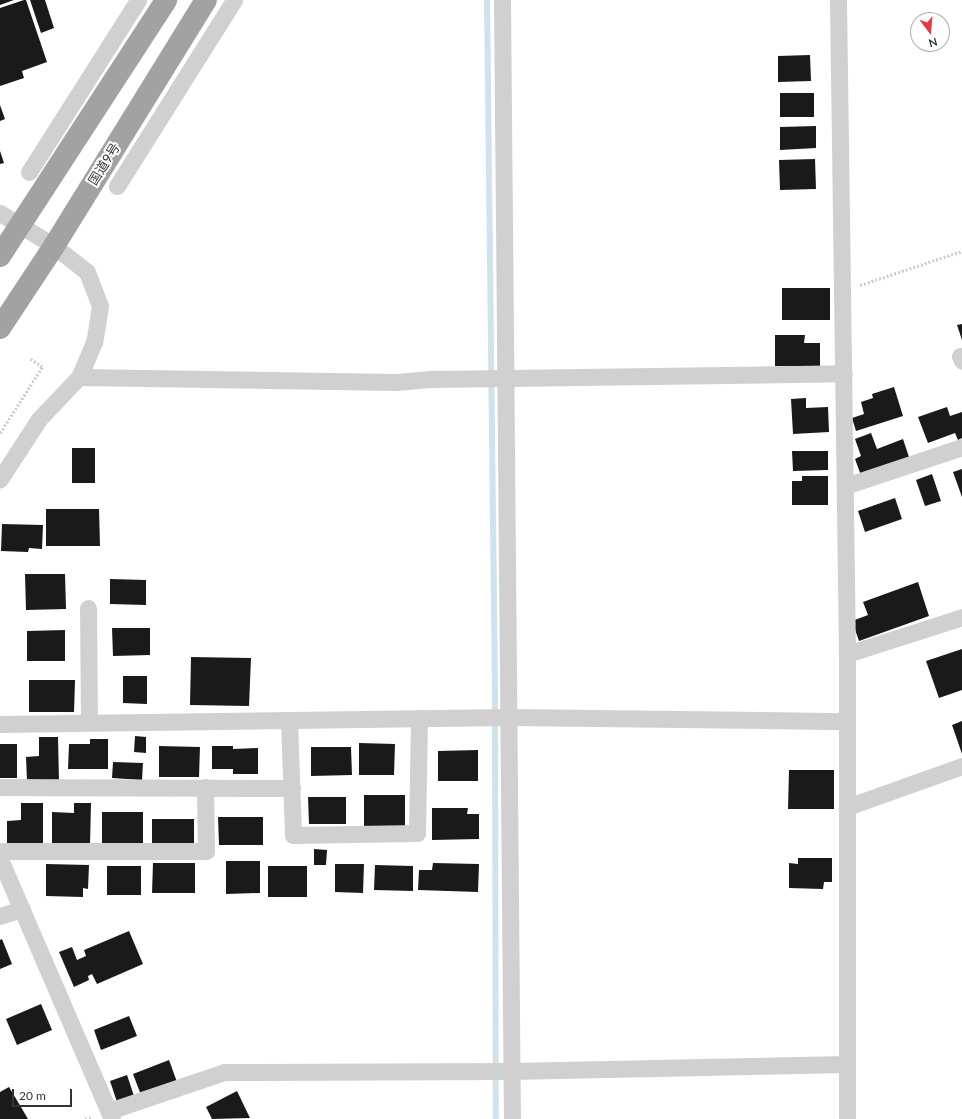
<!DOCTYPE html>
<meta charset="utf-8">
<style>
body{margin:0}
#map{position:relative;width:962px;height:1119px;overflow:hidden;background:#fff;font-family:Lato,"Noto Sans JP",sans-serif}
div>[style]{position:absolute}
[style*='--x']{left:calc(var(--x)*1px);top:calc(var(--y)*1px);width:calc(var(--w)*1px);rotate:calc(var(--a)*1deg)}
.stream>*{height:6px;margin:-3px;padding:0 3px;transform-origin:3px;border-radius:3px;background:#cfe2ee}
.building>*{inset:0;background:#1a1a1a}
.path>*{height:2.5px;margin-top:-1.25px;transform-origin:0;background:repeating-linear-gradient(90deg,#cdcdcd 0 2px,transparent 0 4px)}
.minor>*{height:17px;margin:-8.5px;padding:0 8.5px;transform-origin:8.5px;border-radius:8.5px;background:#d0d0d0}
.trunk>*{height:22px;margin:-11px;padding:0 11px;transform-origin:11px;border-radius:11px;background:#a2a2a2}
span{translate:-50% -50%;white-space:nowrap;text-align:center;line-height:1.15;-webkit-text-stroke:4px #fff;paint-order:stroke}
.street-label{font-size:13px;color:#333}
.north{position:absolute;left:910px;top:12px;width:40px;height:40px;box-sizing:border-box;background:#fff;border:1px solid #adadad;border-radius:50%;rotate:164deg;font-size:11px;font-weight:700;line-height:16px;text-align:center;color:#333}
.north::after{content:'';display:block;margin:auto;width:14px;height:18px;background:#e63946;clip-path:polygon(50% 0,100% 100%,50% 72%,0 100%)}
.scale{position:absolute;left:12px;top:1089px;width:60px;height:18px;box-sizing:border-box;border:2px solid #333;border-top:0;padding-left:5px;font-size:12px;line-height:14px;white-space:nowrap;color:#333;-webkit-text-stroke:3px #fff;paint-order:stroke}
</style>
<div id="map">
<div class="stream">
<i style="--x:487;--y:0;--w:691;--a:89.34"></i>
<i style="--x:495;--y:691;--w:428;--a:89.9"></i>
</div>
<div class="building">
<i style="clip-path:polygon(0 0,14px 0,0 5px)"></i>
<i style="clip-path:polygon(24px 0,26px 0,47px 62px,22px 71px,24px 78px,0 86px,0 8px)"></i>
<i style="clip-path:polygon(30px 0,45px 0,54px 28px,41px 33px)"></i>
<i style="clip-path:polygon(810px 55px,811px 81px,778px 82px,778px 56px)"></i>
<i style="clip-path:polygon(780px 93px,814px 93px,814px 117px,780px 117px)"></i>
<i style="clip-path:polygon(0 105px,5px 119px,0 121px)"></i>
<i style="clip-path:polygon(816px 126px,816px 148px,780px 150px,780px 127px)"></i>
<i style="clip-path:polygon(0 151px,4px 163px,0 164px)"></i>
<i style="clip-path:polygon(815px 159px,816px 189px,780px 190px,779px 160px)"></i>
<i style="clip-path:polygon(782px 288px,830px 288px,830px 320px,782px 320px)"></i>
<i style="clip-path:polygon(962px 324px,962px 340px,957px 325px)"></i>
<i style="clip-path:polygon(775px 335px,805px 335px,804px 343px,820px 343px,820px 366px,775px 366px)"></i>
<i style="clip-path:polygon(894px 387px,903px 416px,856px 431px,852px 418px,864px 414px,861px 402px,873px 398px,872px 394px)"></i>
<i style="clip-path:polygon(806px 398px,806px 408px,828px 407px,829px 432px,793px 434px,791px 399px)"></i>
<i style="clip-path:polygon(947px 407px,950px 416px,962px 412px,962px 438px,958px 440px,955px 433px,928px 443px,918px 417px)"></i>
<i style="clip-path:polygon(871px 433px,877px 449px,903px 439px,910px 460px,862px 478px,855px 459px,861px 456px,855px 439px)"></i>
<i style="clip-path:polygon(72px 448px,95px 448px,95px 483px,72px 483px)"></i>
<i style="clip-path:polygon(792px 451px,828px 451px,828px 470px,793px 471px)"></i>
<i style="clip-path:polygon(962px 469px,962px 497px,953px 472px)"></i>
<i style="clip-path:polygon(932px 474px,941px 501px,925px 506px,916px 480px)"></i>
<i style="clip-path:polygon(802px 476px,828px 476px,828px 505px,792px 505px,792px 481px,802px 481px)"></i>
<i style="clip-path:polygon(895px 498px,902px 519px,865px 532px,858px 511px)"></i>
<i style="clip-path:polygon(46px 509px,99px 509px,100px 546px,46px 546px)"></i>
<i style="clip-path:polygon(2px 524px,43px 525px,42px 549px,29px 548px,28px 552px,1px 551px)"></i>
<i style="clip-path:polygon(25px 574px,65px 574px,66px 609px,26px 610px)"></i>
<i style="clip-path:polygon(110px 579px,146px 580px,146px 605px,110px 604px)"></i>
<i style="clip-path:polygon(918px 582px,929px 616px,859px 641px,852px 621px,868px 615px,863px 602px)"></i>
<i style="clip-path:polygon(112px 628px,150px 628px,150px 655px,113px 656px)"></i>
<i style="clip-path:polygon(65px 630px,65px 661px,27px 661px,27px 631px)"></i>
<i style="clip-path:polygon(962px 649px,962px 690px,939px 698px,926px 661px)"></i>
<i style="clip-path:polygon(191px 657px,251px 658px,249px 706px,190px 705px)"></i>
<i style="clip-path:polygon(123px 676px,147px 676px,147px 704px,123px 703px)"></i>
<i style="clip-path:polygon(29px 680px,75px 680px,74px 712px,29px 712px)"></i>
<i style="clip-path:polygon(962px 721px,962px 754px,952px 725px)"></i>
<i style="clip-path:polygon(135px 736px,146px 737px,146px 753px,134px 752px)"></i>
<i style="clip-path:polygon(39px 737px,58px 737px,59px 781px,27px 782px,26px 757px,39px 756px)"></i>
<i style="clip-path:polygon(90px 739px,108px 739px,108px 769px,68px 769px,69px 744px,90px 744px)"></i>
<i style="clip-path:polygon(359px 743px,395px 744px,394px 775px,359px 775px)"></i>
<i style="clip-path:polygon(0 744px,17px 744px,17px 778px,0 778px)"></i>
<i style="clip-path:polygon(159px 746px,200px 747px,199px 777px,159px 777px)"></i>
<i style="clip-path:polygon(212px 746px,233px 746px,233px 749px,258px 748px,258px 774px,233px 774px,233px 769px,212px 769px)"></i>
<i style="clip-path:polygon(311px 747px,351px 747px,352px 775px,311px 776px)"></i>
<i style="clip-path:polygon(478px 750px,478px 781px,438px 781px,438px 751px)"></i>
<i style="clip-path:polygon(113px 762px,143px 763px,142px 780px,112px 778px)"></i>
<i style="clip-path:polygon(789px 770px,834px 770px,834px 809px,788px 809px)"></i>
<i style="clip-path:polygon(364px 795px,405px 795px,405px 826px,364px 826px)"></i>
<i style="clip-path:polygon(308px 797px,346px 797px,346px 824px,309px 824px)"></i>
<i style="clip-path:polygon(21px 803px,43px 803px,43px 843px,7px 843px,7px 821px,21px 820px)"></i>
<i style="clip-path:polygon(74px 803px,91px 803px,90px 846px,52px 846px,52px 812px,74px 813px)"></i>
<i style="clip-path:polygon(432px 808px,468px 808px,467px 814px,479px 814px,479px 839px,432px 840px)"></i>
<i style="clip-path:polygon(102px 812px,143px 812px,143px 843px,102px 844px)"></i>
<i style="clip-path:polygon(218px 817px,263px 817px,263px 845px,219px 845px)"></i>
<i style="clip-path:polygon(152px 819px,194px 819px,194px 847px,152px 847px)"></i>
<i style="clip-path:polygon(314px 849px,327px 850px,326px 865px,314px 865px)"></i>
<i style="clip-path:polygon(798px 858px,832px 858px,832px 882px,824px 882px,823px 889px,789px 888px,789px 863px,798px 864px)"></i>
<i style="clip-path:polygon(226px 861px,260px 861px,260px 893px,226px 894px)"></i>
<i style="clip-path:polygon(153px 863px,195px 863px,195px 893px,152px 893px)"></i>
<i style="clip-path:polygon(433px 863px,479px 864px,478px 892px,418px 890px,419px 870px,432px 870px)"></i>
<i style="clip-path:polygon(46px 864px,89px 865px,88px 889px,83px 888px,83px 897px,46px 896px)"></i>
<i style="clip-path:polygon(335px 864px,364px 864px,363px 893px,335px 892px)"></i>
<i style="clip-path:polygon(375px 865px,413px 866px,413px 891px,374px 890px)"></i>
<i style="clip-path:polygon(107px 866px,141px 866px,141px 895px,107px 895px)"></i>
<i style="clip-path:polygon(268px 866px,307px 866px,307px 897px,268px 897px)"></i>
<i style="clip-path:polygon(129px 931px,143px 964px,97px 984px,92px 974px,88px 976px,89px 980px,74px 987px,59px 952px,72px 947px,77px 960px,86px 956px,84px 950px)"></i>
<i style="clip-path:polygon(2px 939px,12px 964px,0 969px,0 940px)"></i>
<i style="clip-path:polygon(41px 1004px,52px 1030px,17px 1045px,6px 1019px)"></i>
<i style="clip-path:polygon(129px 1016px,137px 1036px,101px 1050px,94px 1030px)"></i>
<i style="clip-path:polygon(169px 1060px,177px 1082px,141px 1095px,133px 1074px)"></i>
<i style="clip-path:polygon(127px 1075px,135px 1099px,118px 1105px,110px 1081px)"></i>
<i style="clip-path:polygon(9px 1087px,28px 1119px,0 1119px,0 1092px)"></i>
<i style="clip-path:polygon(237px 1091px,250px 1118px,212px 1119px,206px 1107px)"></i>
</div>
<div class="path">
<i style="--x:860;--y:285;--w:108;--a:-18.4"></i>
<i style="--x:0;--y:433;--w:78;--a:-57.5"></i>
<i style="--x:42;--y:367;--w:14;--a:-146"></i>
<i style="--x:85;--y:1119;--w:6;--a:-18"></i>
</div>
<div class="minor">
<i style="--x:502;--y:0;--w:1119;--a:89.49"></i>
<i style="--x:838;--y:0;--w:654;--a:89.21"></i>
<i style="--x:847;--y:654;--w:465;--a:90"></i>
<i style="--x:29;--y:172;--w:204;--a:-57.6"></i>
<i style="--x:117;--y:186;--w:220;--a:-57.8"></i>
<i style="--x:0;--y:213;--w:63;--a:31.4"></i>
<i style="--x:54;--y:246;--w:42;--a:38.2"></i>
<i style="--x:87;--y:272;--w:36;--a:69"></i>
<i style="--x:100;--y:306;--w:36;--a:99"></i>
<i style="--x:94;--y:342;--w:38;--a:113"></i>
<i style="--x:79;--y:377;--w:58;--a:133.6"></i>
<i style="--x:39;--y:419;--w:72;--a:123"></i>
<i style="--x:960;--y:356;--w:5;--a:68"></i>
<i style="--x:79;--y:377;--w:317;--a:0.9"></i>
<i style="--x:396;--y:382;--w:37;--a:-5"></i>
<i style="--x:433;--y:379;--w:411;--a:-0.8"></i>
<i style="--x:845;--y:486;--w:123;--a:-18.4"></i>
<i style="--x:88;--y:608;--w:114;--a:89.5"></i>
<i style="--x:847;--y:654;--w:121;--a:-17.8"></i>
<i style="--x:289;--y:720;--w:115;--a:88"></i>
<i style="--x:293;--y:835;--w:124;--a:-0.9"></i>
<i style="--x:417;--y:833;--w:115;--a:-89"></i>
<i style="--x:0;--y:724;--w:509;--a:-0.79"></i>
<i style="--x:509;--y:717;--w:338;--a:0.7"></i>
<i style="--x:0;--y:787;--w:292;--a:0.2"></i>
<i style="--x:847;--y:807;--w:122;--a:-19.6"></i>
<i style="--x:0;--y:851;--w:206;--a:0"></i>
<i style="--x:206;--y:851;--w:64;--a:-90.9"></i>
<i style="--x:0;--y:859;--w:283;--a:66.7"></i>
<i style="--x:0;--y:916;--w:23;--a:-18"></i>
<i style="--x:109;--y:1111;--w:121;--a:-18.7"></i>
<i style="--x:224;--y:1072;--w:287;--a:-0.2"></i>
<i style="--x:511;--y:1071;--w:336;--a:-1.2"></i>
</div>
<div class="trunk">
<i style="--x:0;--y:256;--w:305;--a:-57"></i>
<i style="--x:0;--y:328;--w:98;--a:-56.6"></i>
<i style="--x:54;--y:246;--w:289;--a:-58.3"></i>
</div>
<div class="street-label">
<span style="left:104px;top:164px;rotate:-58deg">国道9号</span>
</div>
<div class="north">N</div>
<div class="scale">20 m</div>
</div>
